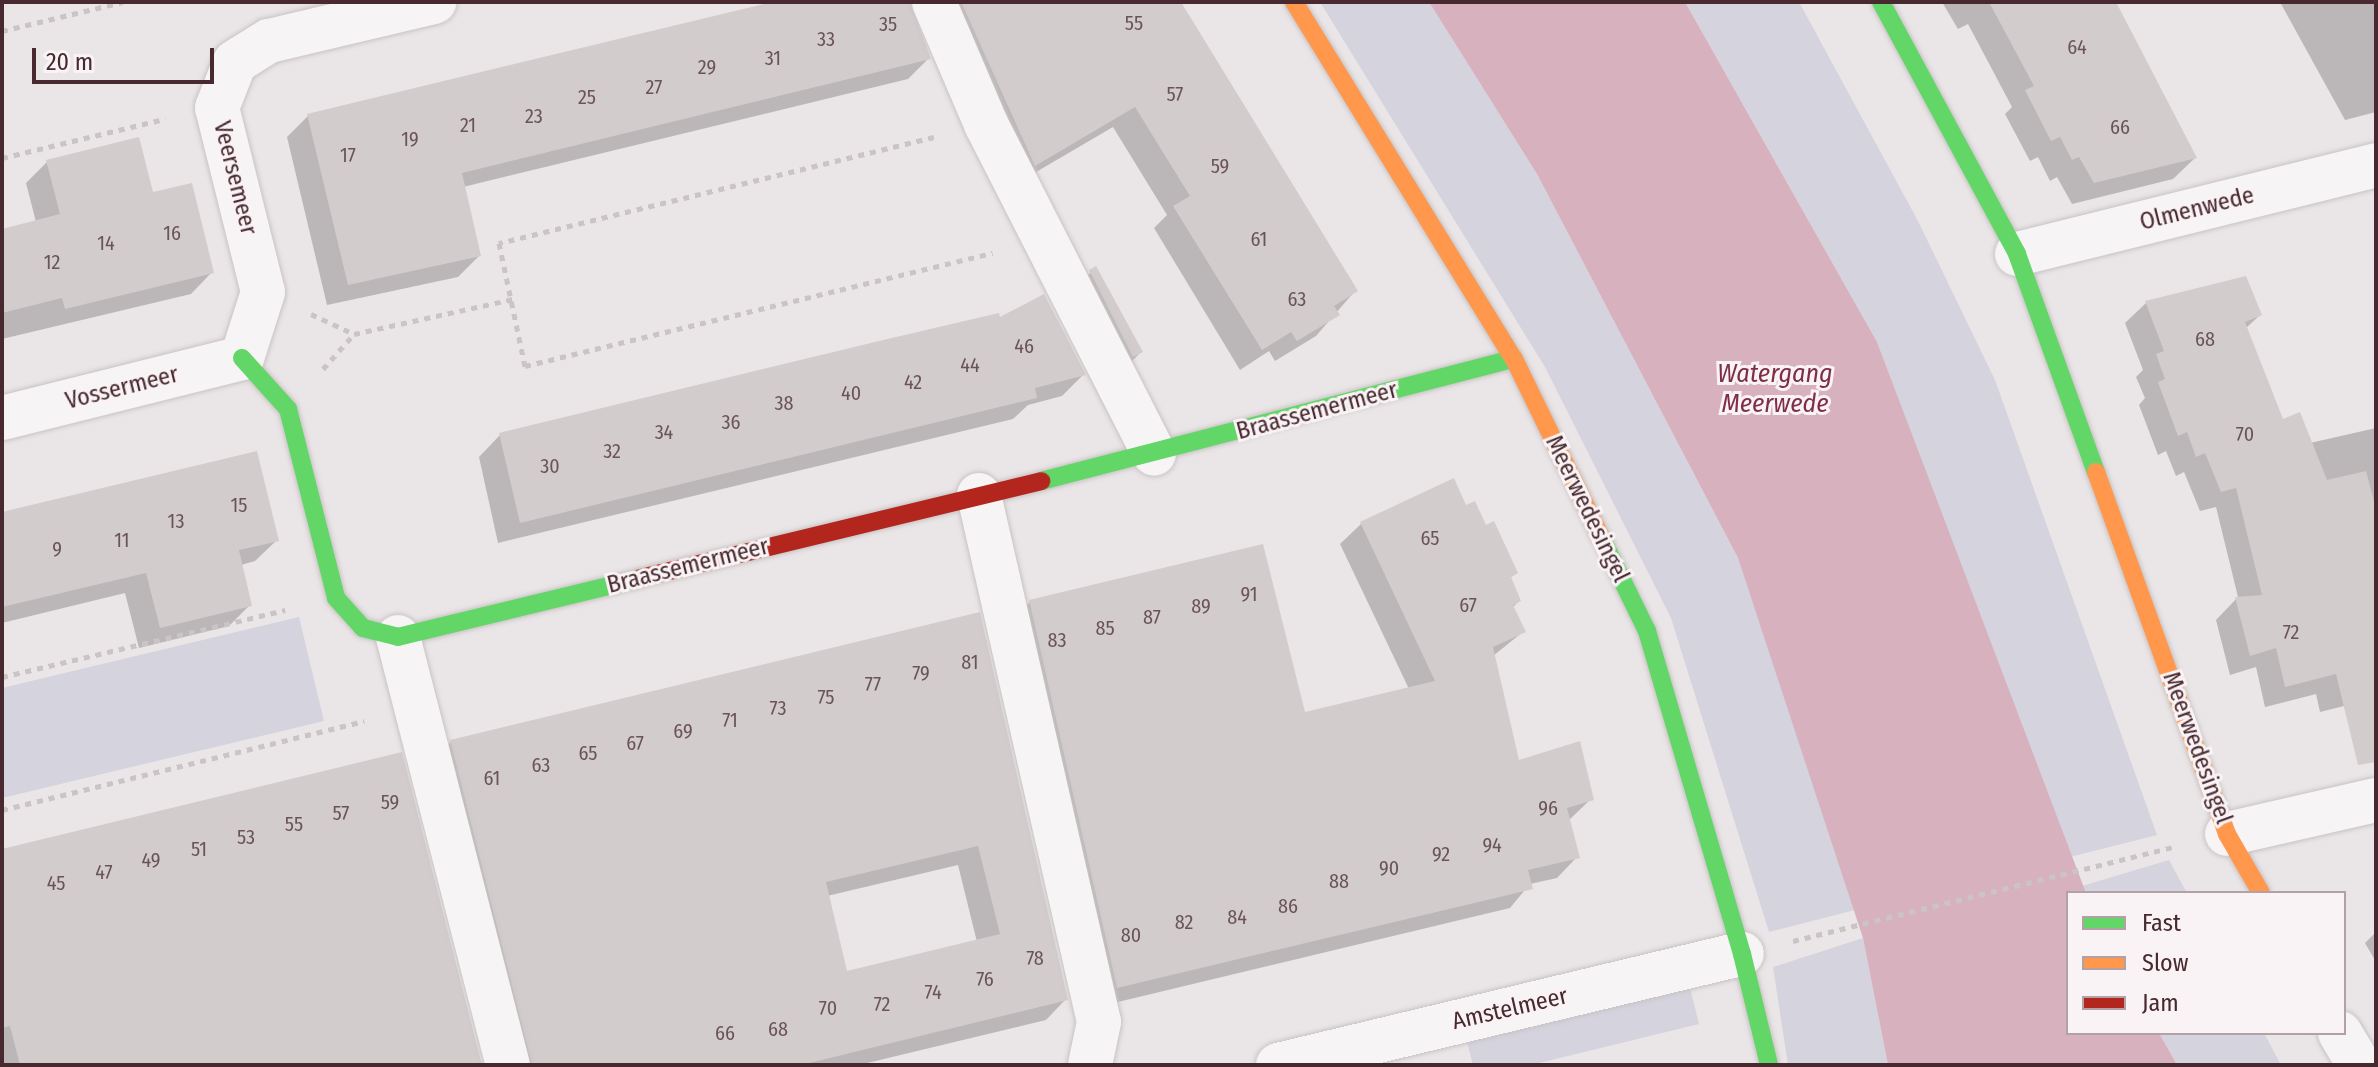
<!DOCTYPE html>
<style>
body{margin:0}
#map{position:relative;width:2378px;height:1067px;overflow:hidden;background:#eae5e6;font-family:"Fira Sans Condensed",sans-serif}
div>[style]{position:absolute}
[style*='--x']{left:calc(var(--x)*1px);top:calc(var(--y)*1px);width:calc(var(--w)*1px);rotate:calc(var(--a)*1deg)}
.green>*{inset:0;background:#d5d3de}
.water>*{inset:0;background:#d7b1be}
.shadow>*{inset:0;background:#0003}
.building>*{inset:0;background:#d2cccd}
.path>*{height:5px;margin-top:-2.5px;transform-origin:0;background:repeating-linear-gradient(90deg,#cbc4c6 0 6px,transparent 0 12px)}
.roads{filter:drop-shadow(0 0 2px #c8c3c4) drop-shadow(0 0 2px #c8c3c4)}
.street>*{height:44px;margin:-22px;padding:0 22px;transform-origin:22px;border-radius:22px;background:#f7f4f5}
.fast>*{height:18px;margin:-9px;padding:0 9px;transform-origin:9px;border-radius:9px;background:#63d668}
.slow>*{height:18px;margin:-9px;padding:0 9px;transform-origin:9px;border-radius:9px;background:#ff974d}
.jam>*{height:18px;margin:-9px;padding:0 9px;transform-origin:9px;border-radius:9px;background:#b3261e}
span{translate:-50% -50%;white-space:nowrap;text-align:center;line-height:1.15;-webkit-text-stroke:6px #f9f3f5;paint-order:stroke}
.number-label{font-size:20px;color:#6b5458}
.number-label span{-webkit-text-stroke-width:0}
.street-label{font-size:24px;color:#47292f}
.water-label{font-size:26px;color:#7f2e47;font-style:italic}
.frame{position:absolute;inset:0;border:4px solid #47292f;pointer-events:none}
.legend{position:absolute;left:2066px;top:891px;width:280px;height:144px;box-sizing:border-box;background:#f9f3f5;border:2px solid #b2a2a6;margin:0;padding:10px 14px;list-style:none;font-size:24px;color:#47292f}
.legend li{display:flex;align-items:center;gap:16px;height:40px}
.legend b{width:40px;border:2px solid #b2a2a6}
.scale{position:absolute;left:32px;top:48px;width:182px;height:36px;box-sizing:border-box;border:4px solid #47292f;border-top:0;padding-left:10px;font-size:24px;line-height:28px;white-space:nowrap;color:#47292f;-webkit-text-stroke:6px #f9f3f5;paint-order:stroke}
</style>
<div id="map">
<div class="green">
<i style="clip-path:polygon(1320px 2px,1429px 2px,1537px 174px,1738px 558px,1855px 910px,1769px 932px,1671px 618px,1545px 367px)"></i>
<i style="clip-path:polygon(1685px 2px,1799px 2px,1918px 221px,1995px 380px,2157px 835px,2070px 857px,1877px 342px)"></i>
<i style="clip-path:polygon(299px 617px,324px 721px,2px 798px,2px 688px)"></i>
<i style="clip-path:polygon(2169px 860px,2187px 893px,2086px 893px,2082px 886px)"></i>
<i style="clip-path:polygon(1863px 938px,1888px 1065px,1788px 1065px,1773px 967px)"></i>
<i style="clip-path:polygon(1690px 988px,1699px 1024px,1531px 1065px,1473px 1065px,1467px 1042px)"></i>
<i style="clip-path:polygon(2159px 1033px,2264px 1033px,2281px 1065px,2177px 1065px)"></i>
</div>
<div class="water">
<i style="clip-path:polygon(1429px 2px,1685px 2px,1877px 342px,2086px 893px,2068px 893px,2068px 1033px,2159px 1033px,2177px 1065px,1888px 1065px,1863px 938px,1738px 558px,1537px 174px)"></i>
</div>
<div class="shadow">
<i style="clip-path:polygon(781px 2px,908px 2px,929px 58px,908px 79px,463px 187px,479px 256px,458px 277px,327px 305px,287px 137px,308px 116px)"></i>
<i style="clip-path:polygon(922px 2px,1180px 2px,1355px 291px,1316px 336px,1275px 361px,1269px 351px,1240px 370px,1154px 228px,1167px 215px,1113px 127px,1014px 185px)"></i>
<i style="clip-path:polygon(1942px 2px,2114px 2px,2195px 158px,2173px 179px,2072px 204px,2057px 177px,2050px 181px,2038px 157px,2030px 161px,2005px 114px,2012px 107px,1968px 24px,1958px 29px)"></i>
<i style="clip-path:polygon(2280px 2px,2376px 2px,2376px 112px,2345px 120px)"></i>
<i style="clip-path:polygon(47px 162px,152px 195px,212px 272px,191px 294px,2px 339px,2px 231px,36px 222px,26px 183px)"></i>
<i style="clip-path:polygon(1095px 269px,1141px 352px,1130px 363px,1079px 283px)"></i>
<i style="clip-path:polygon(2245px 279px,2260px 315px,2245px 329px,2282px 422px,2310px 443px,2376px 428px,2376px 698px,2320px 712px,2316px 694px,2265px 707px,2256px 667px,2230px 675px,2216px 620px,2238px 597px,2216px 507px,2200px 511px,2184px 472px,2176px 476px,2166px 451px,2158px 455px,2139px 405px,2145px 398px,2136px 377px,2143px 370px,2125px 323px,2146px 303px)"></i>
<i style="clip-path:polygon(999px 320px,1083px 375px,1062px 396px,1028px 405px,1013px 419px,498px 543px,479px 457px,500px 435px)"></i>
<i style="clip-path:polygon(1453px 481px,1465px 508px,1516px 573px,1509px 579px,1519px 601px,1512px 608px,1524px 631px,1493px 656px,1517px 763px,1591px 799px,1568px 821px,1577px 857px,1557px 878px,1530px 884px,1510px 908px,1097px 1007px,1009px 622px,1030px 602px,1303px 714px,1409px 689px,1340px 544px,1361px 524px)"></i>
<i style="clip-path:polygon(2px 514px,277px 540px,255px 561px,241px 565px,250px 605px,229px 626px,139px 648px,125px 593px,2px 623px)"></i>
<i style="clip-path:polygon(evenodd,978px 614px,1066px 999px,1046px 1020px,859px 1065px,509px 1065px,431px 762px,451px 742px,978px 614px,958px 865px,977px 942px,846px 974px,827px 896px,958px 865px)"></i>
<i style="clip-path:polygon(2px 850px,480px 1065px,2px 1065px)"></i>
<i style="clip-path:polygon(2376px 932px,2376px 962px,2365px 943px)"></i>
</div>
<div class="building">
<i style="clip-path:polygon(772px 2px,910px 2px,931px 59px,462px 173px,481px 256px,348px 285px,307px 114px)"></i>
<i style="clip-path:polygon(961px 2px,1181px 2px,1358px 291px,1334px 306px,1340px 315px,1297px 341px,1291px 332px,1262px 350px,1173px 206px,1190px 196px,1135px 107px,1035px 166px)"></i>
<i style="clip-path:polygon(1989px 2px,2116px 2px,2197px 158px,2094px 183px,2079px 157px,2072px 160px,2060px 137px,2051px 141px,2025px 90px,2034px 86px)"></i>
<i style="clip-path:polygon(139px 137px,153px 192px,192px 183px,214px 273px,65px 309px,62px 298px,2px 313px,2px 229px,60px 214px,46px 160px)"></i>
<i style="clip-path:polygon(1096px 266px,1143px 352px,1133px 357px,1089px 270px)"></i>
<i style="clip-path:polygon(2246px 276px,2262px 315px,2245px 322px,2283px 419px,2300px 412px,2327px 480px,2366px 471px,2376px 509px,2376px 762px,2358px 765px,2336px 674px,2285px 687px,2276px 648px,2250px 656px,2235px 597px,2262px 595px,2236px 488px,2221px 492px,2205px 453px,2196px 457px,2187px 432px,2178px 436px,2158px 382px,2165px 379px,2156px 354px,2164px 351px,2145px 301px)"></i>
<i style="clip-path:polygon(1044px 294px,1086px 375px,1035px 388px,1037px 398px,520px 523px,499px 433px,879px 341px,999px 313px,1000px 317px)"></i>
<i style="clip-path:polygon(257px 451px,279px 541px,239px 550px,252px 606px,160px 628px,146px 573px,2px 607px,2px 512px)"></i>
<i style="clip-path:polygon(1454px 478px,1466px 505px,1475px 501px,1486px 525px,1494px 521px,1518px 573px,1511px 577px,1521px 601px,1513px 605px,1526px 632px,1493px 647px,1519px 760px,1580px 741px,1594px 800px,1567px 808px,1580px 858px,1528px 870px,1533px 889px,1117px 988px,1029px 600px,1263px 544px,1305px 712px,1435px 681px,1360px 522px)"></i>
<i style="clip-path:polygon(evenodd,980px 612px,1068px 1000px,801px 1065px,532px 1065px,450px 740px,980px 612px,978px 846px,1000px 934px,847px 971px,826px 882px,978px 846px)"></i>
<i style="clip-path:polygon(402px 752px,482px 1065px,20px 1065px,10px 1026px,2px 1028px,2px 849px)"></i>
</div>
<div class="path">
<i style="--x:2;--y:31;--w:124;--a:-13.5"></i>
<i style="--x:934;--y:137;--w:448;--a:166.3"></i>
<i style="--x:499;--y:243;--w:126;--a:78.1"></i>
<i style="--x:525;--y:366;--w:481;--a:-13.6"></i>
<i style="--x:2;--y:158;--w:168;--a:-13.5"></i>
<i style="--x:311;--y:314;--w:47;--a:24.9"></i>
<i style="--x:323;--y:369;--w:47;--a:-48.5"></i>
<i style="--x:354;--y:334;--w:163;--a:-12.4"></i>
<i style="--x:2;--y:677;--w:291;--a:-13.3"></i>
<i style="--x:2;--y:810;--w:373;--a:-13.8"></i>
<i style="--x:1793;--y:941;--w:395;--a:-13.9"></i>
</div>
<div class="roads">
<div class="street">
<i style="--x:934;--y:2;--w:133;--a:66.9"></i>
<i style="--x:986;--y:124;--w:370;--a:63"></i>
<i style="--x:2017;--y:254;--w:370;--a:-13.9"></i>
<i style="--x:2;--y:418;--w:247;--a:-14"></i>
<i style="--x:242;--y:358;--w:69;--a:-72.3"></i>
<i style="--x:263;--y:292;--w:190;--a:-104"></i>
<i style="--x:217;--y:108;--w:49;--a:-68.6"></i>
<i style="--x:235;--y:62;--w:40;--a:-32"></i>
<i style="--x:269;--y:41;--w:170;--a:-13.3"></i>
<i style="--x:979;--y:495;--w:540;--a:77.17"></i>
<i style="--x:1099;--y:1022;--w:44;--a:101.8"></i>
<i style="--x:398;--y:637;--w:442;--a:75.6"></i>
<i style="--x:2227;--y:834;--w:153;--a:-12.9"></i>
<i style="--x:2340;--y:1033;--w:37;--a:59"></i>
<i style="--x:1278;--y:1065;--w:477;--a:-13.5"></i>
</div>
<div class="fast">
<i style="--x:1881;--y:2;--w:286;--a:61.6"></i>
<i style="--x:2017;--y:254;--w:232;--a:70.1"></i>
<i style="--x:242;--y:358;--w:69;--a:48"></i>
<i style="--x:288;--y:409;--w:195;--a:75.7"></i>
<i style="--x:336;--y:598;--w:40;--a:48"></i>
<i style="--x:363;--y:628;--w:36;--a:14"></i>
<i style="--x:398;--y:637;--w:250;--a:-13.6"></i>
<i style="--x:1041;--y:481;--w:488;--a:-14.5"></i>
<i style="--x:1600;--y:535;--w:107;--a:63.9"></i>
<i style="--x:1647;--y:631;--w:337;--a:73.6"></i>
<i style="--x:1742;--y:954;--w:114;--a:76.3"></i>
</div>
<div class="slow">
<i style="--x:1294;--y:2;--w:419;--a:58.4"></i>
<i style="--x:1514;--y:359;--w:196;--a:64"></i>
<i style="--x:2096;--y:472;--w:385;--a:70.1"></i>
<i style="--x:2227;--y:834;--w:68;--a:60"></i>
</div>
<div class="jam">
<i style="--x:641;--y:578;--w:412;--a:-13.6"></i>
</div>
</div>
<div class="number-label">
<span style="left:1134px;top:23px">55</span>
<span style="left:888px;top:24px">35</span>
<span style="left:826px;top:39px">33</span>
<span style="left:2077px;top:47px">64</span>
<span style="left:773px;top:58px">31</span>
<span style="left:707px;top:67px">29</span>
<span style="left:654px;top:87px">27</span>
<span style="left:1175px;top:94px">57</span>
<span style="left:587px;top:97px">25</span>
<span style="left:534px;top:116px">23</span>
<span style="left:468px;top:125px">21</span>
<span style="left:2120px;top:127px">66</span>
<span style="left:410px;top:139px">19</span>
<span style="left:348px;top:155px">17</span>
<span style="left:1220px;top:166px">59</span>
<span style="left:172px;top:233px">16</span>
<span style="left:1259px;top:239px">61</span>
<span style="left:106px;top:243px">14</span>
<span style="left:52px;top:262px">12</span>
<span style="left:1297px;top:299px">63</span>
<span style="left:2205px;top:339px">68</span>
<span style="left:1024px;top:346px">46</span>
<span style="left:970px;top:365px">44</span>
<span style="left:913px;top:382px">42</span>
<span style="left:851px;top:393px">40</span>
<span style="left:784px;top:403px">38</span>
<span style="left:731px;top:422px">36</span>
<span style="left:664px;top:432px">34</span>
<span style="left:2245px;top:434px">70</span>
<span style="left:612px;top:451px">32</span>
<span style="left:550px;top:466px">30</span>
<span style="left:239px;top:505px">15</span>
<span style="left:176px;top:521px">13</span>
<span style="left:1430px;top:538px">65</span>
<span style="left:122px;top:540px">11</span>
<span style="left:57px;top:549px">9</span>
<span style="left:1249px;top:594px">91</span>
<span style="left:1468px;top:605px">67</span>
<span style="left:1201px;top:606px">89</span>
<span style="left:1152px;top:617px">87</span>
<span style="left:1105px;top:628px">85</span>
<span style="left:2291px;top:632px">72</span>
<span style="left:1057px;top:640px">83</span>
<span style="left:970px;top:662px">81</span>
<span style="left:921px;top:673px">79</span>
<span style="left:873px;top:684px">77</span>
<span style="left:826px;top:697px">75</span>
<span style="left:778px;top:708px">73</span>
<span style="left:730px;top:720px">71</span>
<span style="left:683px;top:731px">69</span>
<span style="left:635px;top:743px">67</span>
<span style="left:588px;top:753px">65</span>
<span style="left:541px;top:765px">63</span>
<span style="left:492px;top:778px">61</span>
<span style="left:390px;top:802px">59</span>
<span style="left:1548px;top:808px">96</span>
<span style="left:341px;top:813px">57</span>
<span style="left:294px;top:824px">55</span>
<span style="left:246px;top:837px">53</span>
<span style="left:1492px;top:845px">94</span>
<span style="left:199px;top:849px">51</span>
<span style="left:1441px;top:854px">92</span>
<span style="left:151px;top:860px">49</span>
<span style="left:1389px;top:868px">90</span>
<span style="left:104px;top:872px">47</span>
<span style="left:1339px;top:881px">88</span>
<span style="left:56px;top:883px">45</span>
<span style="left:1288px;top:906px">86</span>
<span style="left:1237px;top:917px">84</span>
<span style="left:1184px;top:922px">82</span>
<span style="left:1131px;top:935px">80</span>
<span style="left:1035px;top:958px">78</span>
<span style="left:985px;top:979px">76</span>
<span style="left:933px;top:992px">74</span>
<span style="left:882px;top:1004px">72</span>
<span style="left:828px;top:1008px">70</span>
<span style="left:778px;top:1029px">68</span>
<span style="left:725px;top:1033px">66</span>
</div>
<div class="street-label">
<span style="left:235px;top:178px;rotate:76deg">Veersemeer</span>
<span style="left:2197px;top:209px;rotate:-14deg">Olmenwede</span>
<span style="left:122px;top:388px;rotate:-14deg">Vossermeer</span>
<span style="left:1317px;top:411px;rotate:-15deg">Braassemermeer</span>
<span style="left:1587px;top:509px;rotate:64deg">Meerwedesingel</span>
<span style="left:688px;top:566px;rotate:-14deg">Braassemermeer</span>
<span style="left:2197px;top:748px;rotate:70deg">Meerwedesingel</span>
<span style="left:1510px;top:1009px;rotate:-13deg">Amstelmeer</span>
</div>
<div class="water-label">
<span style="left:1775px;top:389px">Watergang<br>Meerwede</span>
</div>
<div class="frame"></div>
<ul class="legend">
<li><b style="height:10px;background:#63d668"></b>Fast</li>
<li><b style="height:10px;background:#ff974d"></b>Slow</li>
<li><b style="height:10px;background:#b3261e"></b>Jam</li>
</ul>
<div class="scale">20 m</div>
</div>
